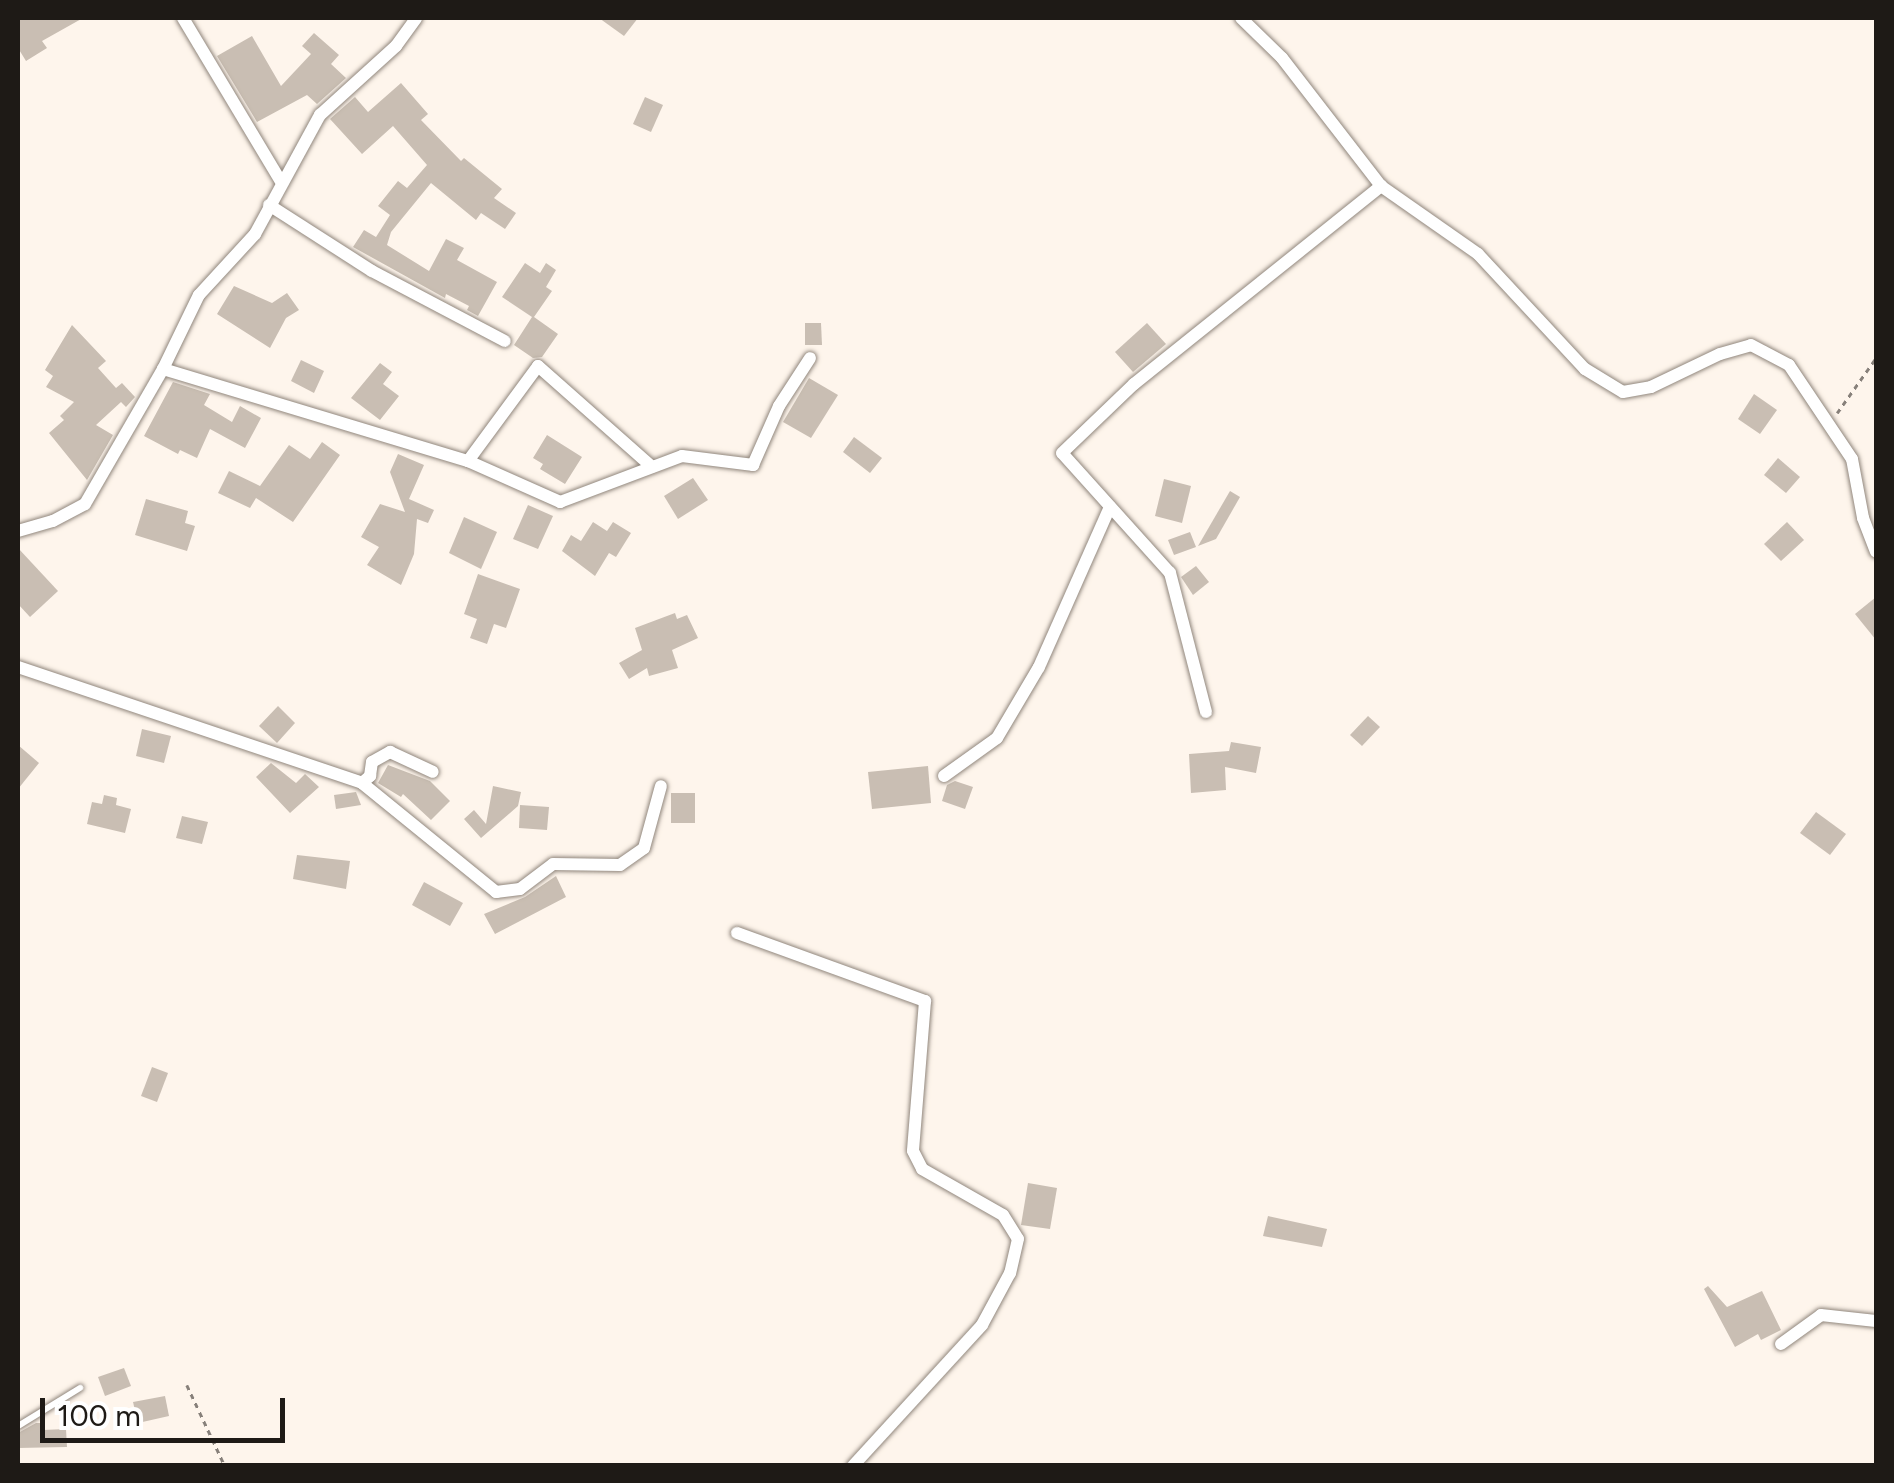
<!DOCTYPE html>
<style>
body{margin:0}
#map{position:relative;width:1894px;height:1483px;overflow:hidden;background:#fef5ec;font-family:Figtree,sans-serif}
div>[style]{position:absolute}
[style*='--x']{left:calc(var(--x)*1px);top:calc(var(--y)*1px);width:calc(var(--w)*1px);rotate:calc(var(--a)*1deg)}
.building>*{inset:0;background:#c9beb3}
.path>*{height:2.5px;margin-top:-1.25px;transform-origin:0;background:repeating-linear-gradient(90deg,#87807a 0 5px,transparent 0 10px)}
.roads{filter:drop-shadow(0 0 2px #90867c) drop-shadow(0 0 2px #90867c)}
.lane>*{height:6px;margin:-3px;padding:0 3px;transform-origin:3px;border-radius:3px;background:#fff}
.street>*{height:12px;margin:-6px;padding:0 6px;transform-origin:6px;border-radius:6px;background:#fff}
span{translate:-50% -50%;white-space:nowrap;text-align:center;line-height:1.15;-webkit-text-stroke:8px #fff;paint-order:stroke}
.frame{position:absolute;inset:0;border:20px solid #1e1a16;pointer-events:none}
.scale{position:absolute;left:40px;top:1398px;width:245px;height:45px;box-sizing:border-box;border:5px solid #1e1a16;border-top:0;padding-left:12px;font-size:30px;line-height:35px;white-space:nowrap;color:#1e1a16;-webkit-text-stroke:8px #fff;paint-order:stroke}
</style>
<div id="map">
<div class="building">
<i style="clip-path:polygon(18px 18px,83px 18px,42px 41px,47px 48px,26px 61px,18px 48px)"></i>
<i style="clip-path:polygon(599px 18px,638px 18px,624px 36px)"></i>
<i style="clip-path:polygon(314px 33px,339px 55px,331px 64px,346px 78px,317px 104px,307px 95px,257px 122px,217px 56px,252px 36px,281px 86px,311px 54px,302px 46px)"></i>
<i style="clip-path:polygon(401px 83px,428px 114px,421px 120px,461px 161px,464px 158px,502px 189px,494px 198px,516px 213px,505px 229px,481px 213px,476px 220px,431px 183px,391px 232px,387px 245px,429px 271px,446px 239px,464px 248px,457px 260px,497px 282px,478px 316px,467px 310px,469px 306px,446px 294px,445px 298px,353px 247px,364px 230px,376px 237px,390px 215px,378px 206px,398px 181px,407px 188px,427px 165px,393px 126px,362px 154px,330px 119px,355px 97px,368px 112px)"></i>
<i style="clip-path:polygon(645px 97px,663px 105px,651px 132px,633px 124px)"></i>
<i style="clip-path:polygon(525px 263px,540px 273px,546px 263px,556px 270px,546px 287px,552px 291px,534px 317px,558px 334px,542px 357px,533px 358px,514px 345px,532px 317px,502px 297px)"></i>
<i style="clip-path:polygon(234px 286px,272px 303px,287px 293px,299px 310px,286px 318px,270px 348px,217px 314px)"></i>
<i style="clip-path:polygon(805px 323px,821px 323px,822px 345px,805px 345px)"></i>
<i style="clip-path:polygon(1147px 323px,1166px 344px,1133px 372px,1115px 352px)"></i>
<i style="clip-path:polygon(72px 325px,106px 361px,98px 368px,116px 388px,122px 383px,135px 397px,126px 407px,121px 402px,96px 425px,113px 435px,87px 480px,49px 433px,64px 420px,60px 416px,74px 402px,46px 387px,53px 376px,45px 370px)"></i>
<i style="clip-path:polygon(301px 360px,324px 371px,314px 393px,291px 381px)"></i>
<i style="clip-path:polygon(380px 363px,392px 372px,383px 384px,399px 396px,380px 420px,351px 398px)"></i>
<i style="clip-path:polygon(809px 378px,838px 395px,811px 438px,783px 422px)"></i>
<i style="clip-path:polygon(173px 382px,210px 394px,204px 405px,232px 422px,240px 406px,261px 418px,245px 448px,210px 429px,197px 458px,180px 450px,178px 454px,144px 436px)"></i>
<i style="clip-path:polygon(1754px 394px,1777px 410px,1760px 434px,1738px 419px)"></i>
<i style="clip-path:polygon(547px 435px,582px 457px,565px 484px,540px 469px,543px 464px,533px 458px)"></i>
<i style="clip-path:polygon(854px 437px,882px 458px,870px 473px,843px 452px)"></i>
<i style="clip-path:polygon(322px 442px,340px 455px,293px 522px,256px 498px,250px 508px,218px 493px,229px 471px,260px 486px,289px 445px,310px 459px)"></i>
<i style="clip-path:polygon(398px 454px,424px 465px,409px 499px,434px 510px,428px 523px,417px 519px,414px 554px,401px 585px,367px 565px,379px 547px,361px 537px,380px 504px,405px 512px,390px 472px)"></i>
<i style="clip-path:polygon(1778px 458px,1800px 477px,1786px 493px,1764px 475px)"></i>
<i style="clip-path:polygon(693px 478px,708px 500px,678px 519px,664px 496px)"></i>
<i style="clip-path:polygon(1164px 479px,1191px 486px,1182px 523px,1155px 516px)"></i>
<i style="clip-path:polygon(1230px 491px,1240px 497px,1216px 539px,1198px 546px)"></i>
<i style="clip-path:polygon(146px 499px,188px 511px,185px 523px,195px 526px,187px 551px,135px 535px)"></i>
<i style="clip-path:polygon(528px 505px,553px 516px,538px 549px,513px 539px)"></i>
<i style="clip-path:polygon(464px 517px,497px 532px,481px 569px,449px 553px)"></i>
<i style="clip-path:polygon(593px 522px,607px 531px,613px 522px,631px 533px,616px 557px,609px 553px,595px 576px,562px 551px,571px 535px,581px 541px)"></i>
<i style="clip-path:polygon(1787px 522px,1804px 540px,1781px 561px,1764px 544px)"></i>
<i style="clip-path:polygon(1190px 532px,1196px 547px,1174px 555px,1168px 540px)"></i>
<i style="clip-path:polygon(18px 548px,58px 591px,30px 617px,18px 604px)"></i>
<i style="clip-path:polygon(1196px 566px,1209px 582px,1193px 595px,1181px 577px)"></i>
<i style="clip-path:polygon(478px 574px,520px 589px,506px 628px,494px 624px,487px 644px,470px 638px,477px 619px,464px 614px)"></i>
<i style="clip-path:polygon(1876px 597px,1876px 640px,1855px 614px)"></i>
<i style="clip-path:polygon(675px 613px,677px 619px,687px 615px,698px 638px,672px 650px,678px 668px,649px 676px,647px 668px,629px 679px,619px 663px,642px 650px,635px 628px)"></i>
<i style="clip-path:polygon(278px 706px,295px 723px,277px 743px,259px 726px)"></i>
<i style="clip-path:polygon(1368px 716px,1380px 727px,1362px 746px,1350px 735px)"></i>
<i style="clip-path:polygon(142px 729px,171px 736px,164px 763px,136px 756px)"></i>
<i style="clip-path:polygon(1231px 742px,1261px 747px,1256px 773px,1225px 767px,1226px 790px,1191px 793px,1189px 754px,1229px 751px)"></i>
<i style="clip-path:polygon(18px 745px,39px 763px,18px 789px)"></i>
<i style="clip-path:polygon(271px 763px,296px 783px,305px 774px,319px 787px,290px 813px,256px 777px)"></i>
<i style="clip-path:polygon(388px 765px,430px 781px,450px 801px,431px 820px,403px 794px,401px 797px,378px 783px)"></i>
<i style="clip-path:polygon(928px 766px,931px 803px,872px 809px,868px 772px)"></i>
<i style="clip-path:polygon(955px 781px,973px 787px,965px 809px,942px 801px,947px 785px)"></i>
<i style="clip-path:polygon(493px 786px,521px 792px,518px 806px,481px 838px,464px 819px,474px 810px,486px 824px)"></i>
<i style="clip-path:polygon(356px 792px,361px 805px,336px 809px,334px 795px)"></i>
<i style="clip-path:polygon(671px 793px,695px 793px,695px 823px,671px 823px)"></i>
<i style="clip-path:polygon(104px 795px,117px 798px,116px 805px,131px 809px,125px 833px,87px 824px,92px 802px,102px 804px)"></i>
<i style="clip-path:polygon(520px 805px,549px 807px,547px 830px,519px 828px)"></i>
<i style="clip-path:polygon(1816px 812px,1846px 834px,1830px 855px,1800px 833px)"></i>
<i style="clip-path:polygon(182px 816px,208px 822px,202px 844px,176px 838px)"></i>
<i style="clip-path:polygon(297px 855px,350px 861px,346px 889px,293px 879px)"></i>
<i style="clip-path:polygon(556px 876px,566px 897px,495px 934px,484px 914px,525px 897px)"></i>
<i style="clip-path:polygon(424px 882px,463px 903px,450px 926px,412px 905px)"></i>
<i style="clip-path:polygon(152px 1067px,168px 1073px,157px 1102px,141px 1096px)"></i>
<i style="clip-path:polygon(1028px 1183px,1057px 1188px,1050px 1229px,1021px 1225px)"></i>
<i style="clip-path:polygon(1268px 1216px,1327px 1229px,1322px 1247px,1263px 1236px)"></i>
<i style="clip-path:polygon(1708px 1286px,1727px 1307px,1762px 1291px,1781px 1330px,1761px 1340px,1758px 1334px,1735px 1347px,1704px 1289px)"></i>
<i style="clip-path:polygon(124px 1368px,131px 1386px,105px 1396px,98px 1377px)"></i>
<i style="clip-path:polygon(165px 1396px,169px 1416px,138px 1423px,133px 1402px)"></i>
<i style="clip-path:polygon(36px 1423px,43px 1423px,43px 1430px,66px 1429px,67px 1447px,18px 1448px,18px 1433px)"></i>
</div>
<div class="path">
<i style="--x:1837;--y:413;--w:67;--a:-54.7"></i>
<i style="--x:187;--y:1385;--w:89;--a:64.9"></i>
</div>
<div class="roads">
<div class="lane">
<i style="--x:18;--y:1426;--w:73;--a:-31.5"></i>
</div>
<div class="street">
<i style="--x:183;--y:18;--w:191;--a:59.1"></i>
<i style="--x:1241;--y:18;--w:57;--a:44.3"></i>
<i style="--x:1282;--y:58;--w:162;--a:52.3"></i>
<i style="--x:1381;--y:186;--w:118;--a:35"></i>
<i style="--x:1478;--y:254;--w:157;--a:47.1"></i>
<i style="--x:1585;--y:369;--w:44;--a:31.2"></i>
<i style="--x:1623;--y:392;--w:28;--a:-10"></i>
<i style="--x:1651;--y:387;--w:76;--a:-25.6"></i>
<i style="--x:1720;--y:354;--w:32;--a:-16"></i>
<i style="--x:1751;--y:345;--w:43;--a:27.8"></i>
<i style="--x:1789;--y:365;--w:113;--a:56.2"></i>
<i style="--x:1852;--y:459;--w:60;--a:79.4"></i>
<i style="--x:1863;--y:518;--w:36;--a:69"></i>
<i style="--x:269;--y:205;--w:122;--a:32.7"></i>
<i style="--x:372;--y:271;--w:150;--a:27.8"></i>
<i style="--x:163;--y:369;--w:319;--a:16.8"></i>
<i style="--x:468;--y:461;--w:101;--a:24"></i>
<i style="--x:560;--y:502;--w:130;--a:-20.7"></i>
<i style="--x:682;--y:456;--w:72;--a:7.2"></i>
<i style="--x:753;--y:465;--w:64;--a:-66.2"></i>
<i style="--x:779;--y:406;--w:57;--a:-57.1"></i>
<i style="--x:468;--y:461;--w:118;--a:-53.6"></i>
<i style="--x:538;--y:366;--w:152;--a:41.5"></i>
<i style="--x:18;--y:531;--w:36;--a:-16"></i>
<i style="--x:53;--y:521;--w:36;--a:-28"></i>
<i style="--x:85;--y:504;--w:156;--a:-60"></i>
<i style="--x:163;--y:369;--w:82;--a:-64.1"></i>
<i style="--x:199;--y:295;--w:83;--a:-47.4"></i>
<i style="--x:255;--y:234;--w:136;--a:-61.4"></i>
<i style="--x:320;--y:115;--w:103;--a:-42.2"></i>
<i style="--x:396;--y:46;--w:34;--a:-54"></i>
<i style="--x:18;--y:667;--w:363;--a:18.6"></i>
<i style="--x:362;--y:783;--w:11;--a:-41"></i>
<i style="--x:370;--y:776;--w:14;--a:-82"></i>
<i style="--x:372;--y:762;--w:21;--a:-29"></i>
<i style="--x:390;--y:752;--w:47;--a:24.9"></i>
<i style="--x:1206;--y:712;--w:144;--a:-104.5"></i>
<i style="--x:1170;--y:573;--w:161;--a:-132"></i>
<i style="--x:1062;--y:453;--w:100;--a:-43.8"></i>
<i style="--x:1134;--y:384;--w:317;--a:-38.7"></i>
<i style="--x:944;--y:776;--w:65;--a:-35.6"></i>
<i style="--x:997;--y:738;--w:82;--a:-59.4"></i>
<i style="--x:1039;--y:667;--w:175;--a:-66.1"></i>
<i style="--x:362;--y:783;--w:173;--a:39.1"></i>
<i style="--x:496;--y:892;--w:24;--a:-7"></i>
<i style="--x:520;--y:889;--w:41;--a:-37.1"></i>
<i style="--x:553;--y:864;--w:67;--a:0.9"></i>
<i style="--x:620;--y:865;--w:29;--a:-35"></i>
<i style="--x:644;--y:848;--w:64;--a:-74.7"></i>
<i style="--x:737;--y:933;--w:200;--a:19.9"></i>
<i style="--x:925;--y:1001;--w:150;--a:94.6"></i>
<i style="--x:913;--y:1151;--w:20;--a:63"></i>
<i style="--x:922;--y:1169;--w:93;--a:29.6"></i>
<i style="--x:1003;--y:1215;--w:28;--a:58"></i>
<i style="--x:1018;--y:1239;--w:35;--a:103"></i>
<i style="--x:1010;--y:1273;--w:59;--a:118.3"></i>
<i style="--x:982;--y:1325;--w:191;--a:132.5"></i>
<i style="--x:1781;--y:1344;--w:49;--a:-35.9"></i>
<i style="--x:1821;--y:1315;--w:55;--a:6.2"></i>
</div>
</div>
<div class="frame"></div>
<div class="scale">100 m</div>
</div>
